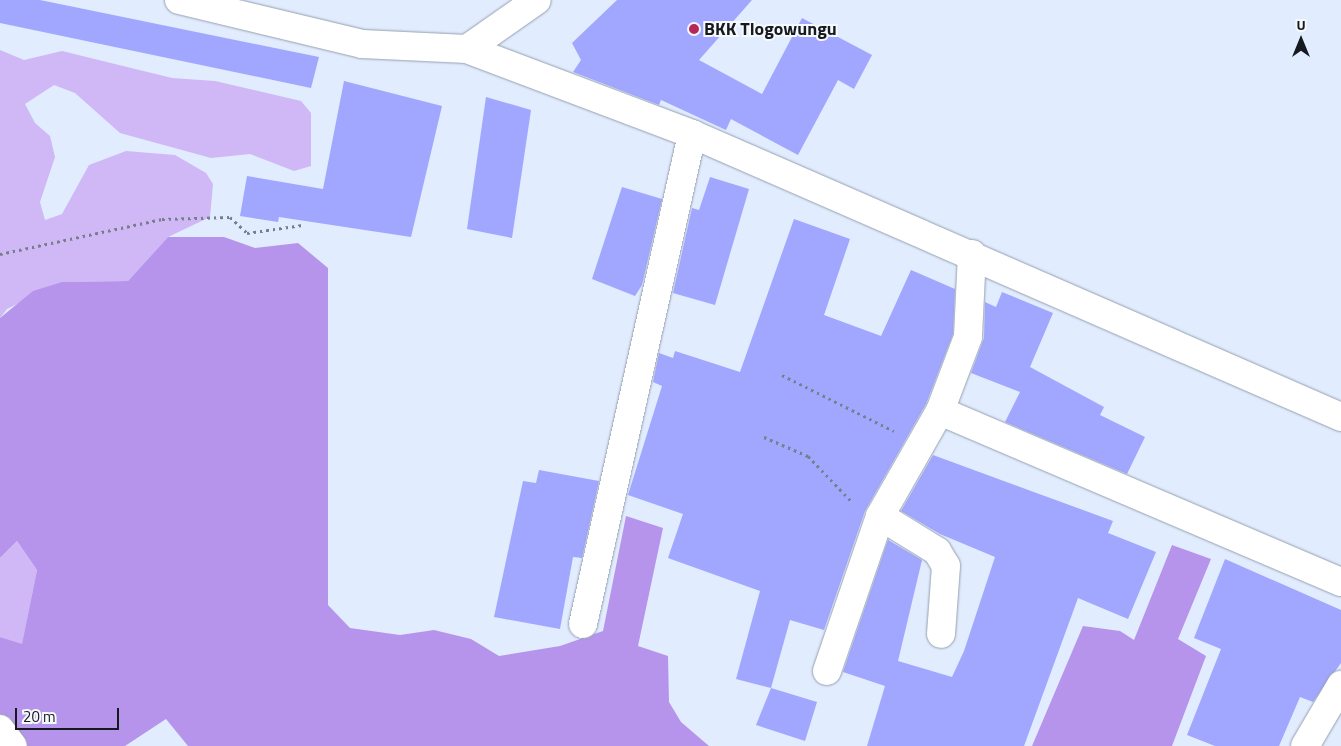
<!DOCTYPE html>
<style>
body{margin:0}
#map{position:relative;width:1341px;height:746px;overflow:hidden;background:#e1ecfe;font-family:"Titillium Web",sans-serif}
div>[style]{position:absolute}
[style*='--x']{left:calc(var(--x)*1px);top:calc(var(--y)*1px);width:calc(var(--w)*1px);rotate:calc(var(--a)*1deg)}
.green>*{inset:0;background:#cfb8f5}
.forest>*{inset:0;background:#b794eb}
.building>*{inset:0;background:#a1a6ff}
.path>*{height:3px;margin-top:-1.5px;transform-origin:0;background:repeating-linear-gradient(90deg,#777f8b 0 2.5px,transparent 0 6.5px)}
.roads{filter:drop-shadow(0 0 1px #95a0b0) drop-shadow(0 0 1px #95a0b0)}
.minor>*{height:28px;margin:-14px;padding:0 14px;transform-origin:14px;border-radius:14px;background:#fff}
.major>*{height:28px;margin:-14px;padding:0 14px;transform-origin:14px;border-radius:14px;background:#fff}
.dots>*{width:14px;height:14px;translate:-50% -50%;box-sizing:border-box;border:2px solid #f6f9fc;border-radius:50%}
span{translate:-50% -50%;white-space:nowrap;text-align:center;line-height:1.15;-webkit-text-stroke:4px #f6f9fc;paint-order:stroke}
.poi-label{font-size:18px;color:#161a20;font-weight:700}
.left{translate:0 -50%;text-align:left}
.north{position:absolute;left:1276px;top:15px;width:50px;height:50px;-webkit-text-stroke:4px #f6f9fc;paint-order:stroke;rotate:0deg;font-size:14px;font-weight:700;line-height:20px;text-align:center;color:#161a20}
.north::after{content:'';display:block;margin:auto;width:18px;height:22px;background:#161a20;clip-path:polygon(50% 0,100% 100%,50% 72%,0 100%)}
.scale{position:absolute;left:15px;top:708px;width:104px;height:22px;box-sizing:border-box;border:2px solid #161a20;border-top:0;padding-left:6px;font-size:15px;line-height:18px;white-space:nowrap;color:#161a20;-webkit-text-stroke:4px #f6f9fc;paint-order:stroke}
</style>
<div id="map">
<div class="green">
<i style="clip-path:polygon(0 50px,24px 60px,62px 51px,172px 78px,215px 81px,301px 101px,311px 113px,311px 166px,294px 171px,250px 154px,211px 158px,120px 133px,75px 93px,54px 85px,25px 104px,35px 123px,50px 136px,55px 157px,40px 202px,45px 220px,62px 214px,89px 165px,126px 151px,175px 155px,206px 173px,213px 184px,210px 217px,168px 237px,128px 281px,62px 282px,7px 309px,0 318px)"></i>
<i style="clip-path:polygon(17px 541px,37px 570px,22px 645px,0 637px,0 558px)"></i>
</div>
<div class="forest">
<i style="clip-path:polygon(168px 237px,224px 237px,255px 248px,298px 243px,328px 268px,328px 605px,350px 628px,400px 635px,434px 630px,471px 639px,499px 656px,560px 646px,603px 631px,626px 516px,663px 528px,638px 646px,668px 656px,669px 702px,681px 722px,709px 746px,188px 746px,166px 719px,125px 746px,19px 746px,0 721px,0 637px,22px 644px,37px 570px,17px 541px,0 558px,0 318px,33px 291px,62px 282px,128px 281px)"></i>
<i style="clip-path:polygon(1172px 545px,1211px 559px,1178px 639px,1206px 656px,1172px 746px,1032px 746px,1083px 626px,1120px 631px,1134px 640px)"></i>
</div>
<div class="building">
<i style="clip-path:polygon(0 0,40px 0,319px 57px,311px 88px,0 23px)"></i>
<i style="clip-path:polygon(617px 0,752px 0,699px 60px,762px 94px,802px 18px,872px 55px,854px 89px,838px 80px,798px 155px,731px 119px,726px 130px,661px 100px,659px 105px,573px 72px,581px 60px,572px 43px)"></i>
<i style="clip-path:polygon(344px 81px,442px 106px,411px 237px,279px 217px,278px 222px,240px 216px,247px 176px,323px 189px)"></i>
<i style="clip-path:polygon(486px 97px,531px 110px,512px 238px,467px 229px)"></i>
<i style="clip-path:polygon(710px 177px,749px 189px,715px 305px,673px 293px,692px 208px,699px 210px)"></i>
<i style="clip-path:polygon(622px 187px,662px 199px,642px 285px,635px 296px,592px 279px)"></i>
<i style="clip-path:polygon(794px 219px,850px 239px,824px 315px,881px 336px,911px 270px,955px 289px,953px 334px,926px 404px,865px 511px,824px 630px,790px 620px,771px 688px,736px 679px,760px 591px,668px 558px,683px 514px,628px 495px,662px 386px,653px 382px,659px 353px,673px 358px,675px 351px,740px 372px)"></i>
<i style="clip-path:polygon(1002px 292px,1053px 313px,1030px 367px,1104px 407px,1100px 415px,1145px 437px,1127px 474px,1005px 422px,1020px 392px,971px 373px,984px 338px,985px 302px,996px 307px)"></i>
<i style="clip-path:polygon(933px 455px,1113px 521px,1108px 533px,1156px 552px,1128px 619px,1078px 598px,1024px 746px,867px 746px,885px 686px,843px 672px,888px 540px,922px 560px,898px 661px,952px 677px,964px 651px,995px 557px,940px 534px,901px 511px)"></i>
<i style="clip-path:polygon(539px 470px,599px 481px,582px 558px,573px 557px,560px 629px,494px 617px,523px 481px,536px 483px)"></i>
<i style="clip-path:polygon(1225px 559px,1341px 610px,1341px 663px,1313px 702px,1300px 697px,1279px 746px,1215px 746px,1187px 735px,1221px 649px,1194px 638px)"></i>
<i style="clip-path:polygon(771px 688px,817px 702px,805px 741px,756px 725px)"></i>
</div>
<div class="path">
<i style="--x:0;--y:254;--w:166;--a:-12.2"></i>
<i style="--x:162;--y:219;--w:68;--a:-1.7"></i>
<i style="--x:230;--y:217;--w:23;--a:43"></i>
<i style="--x:247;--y:233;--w:56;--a:-8.3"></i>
<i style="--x:782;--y:375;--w:125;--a:26.6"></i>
<i style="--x:764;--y:437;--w:48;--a:23.4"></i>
<i style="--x:808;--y:456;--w:64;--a:46.3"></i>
</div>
<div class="roads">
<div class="minor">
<i style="--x:467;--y:49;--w:241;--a:20.7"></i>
<i style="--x:692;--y:134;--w:708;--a:23.56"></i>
<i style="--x:972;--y:254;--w:83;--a:92.8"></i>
<i style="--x:968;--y:337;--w:79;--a:110.7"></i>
<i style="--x:940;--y:411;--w:436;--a:23.1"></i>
<i style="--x:880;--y:516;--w:67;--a:31.6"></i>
<i style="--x:937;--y:551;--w:17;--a:59"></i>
<i style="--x:946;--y:566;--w:68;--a:94.2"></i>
<i style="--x:583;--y:624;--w:502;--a:-77.46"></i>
<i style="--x:827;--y:671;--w:164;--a:-71.1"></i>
<i style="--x:880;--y:516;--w:121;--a:-60.3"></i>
<i style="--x:0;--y:729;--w:21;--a:53"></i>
<i style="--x:1305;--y:746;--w:71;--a:-59.5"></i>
</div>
<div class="major">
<i style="--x:179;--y:0;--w:188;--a:13.5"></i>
<i style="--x:362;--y:44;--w:105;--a:2.7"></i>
<i style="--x:467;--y:49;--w:85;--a:-35"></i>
</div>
</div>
<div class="dots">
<i style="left:694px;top:29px;background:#b52759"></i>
</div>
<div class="poi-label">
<span class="left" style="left:704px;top:29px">BKK Tlogowungu</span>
</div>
<div class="north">U</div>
<div class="scale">20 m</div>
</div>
